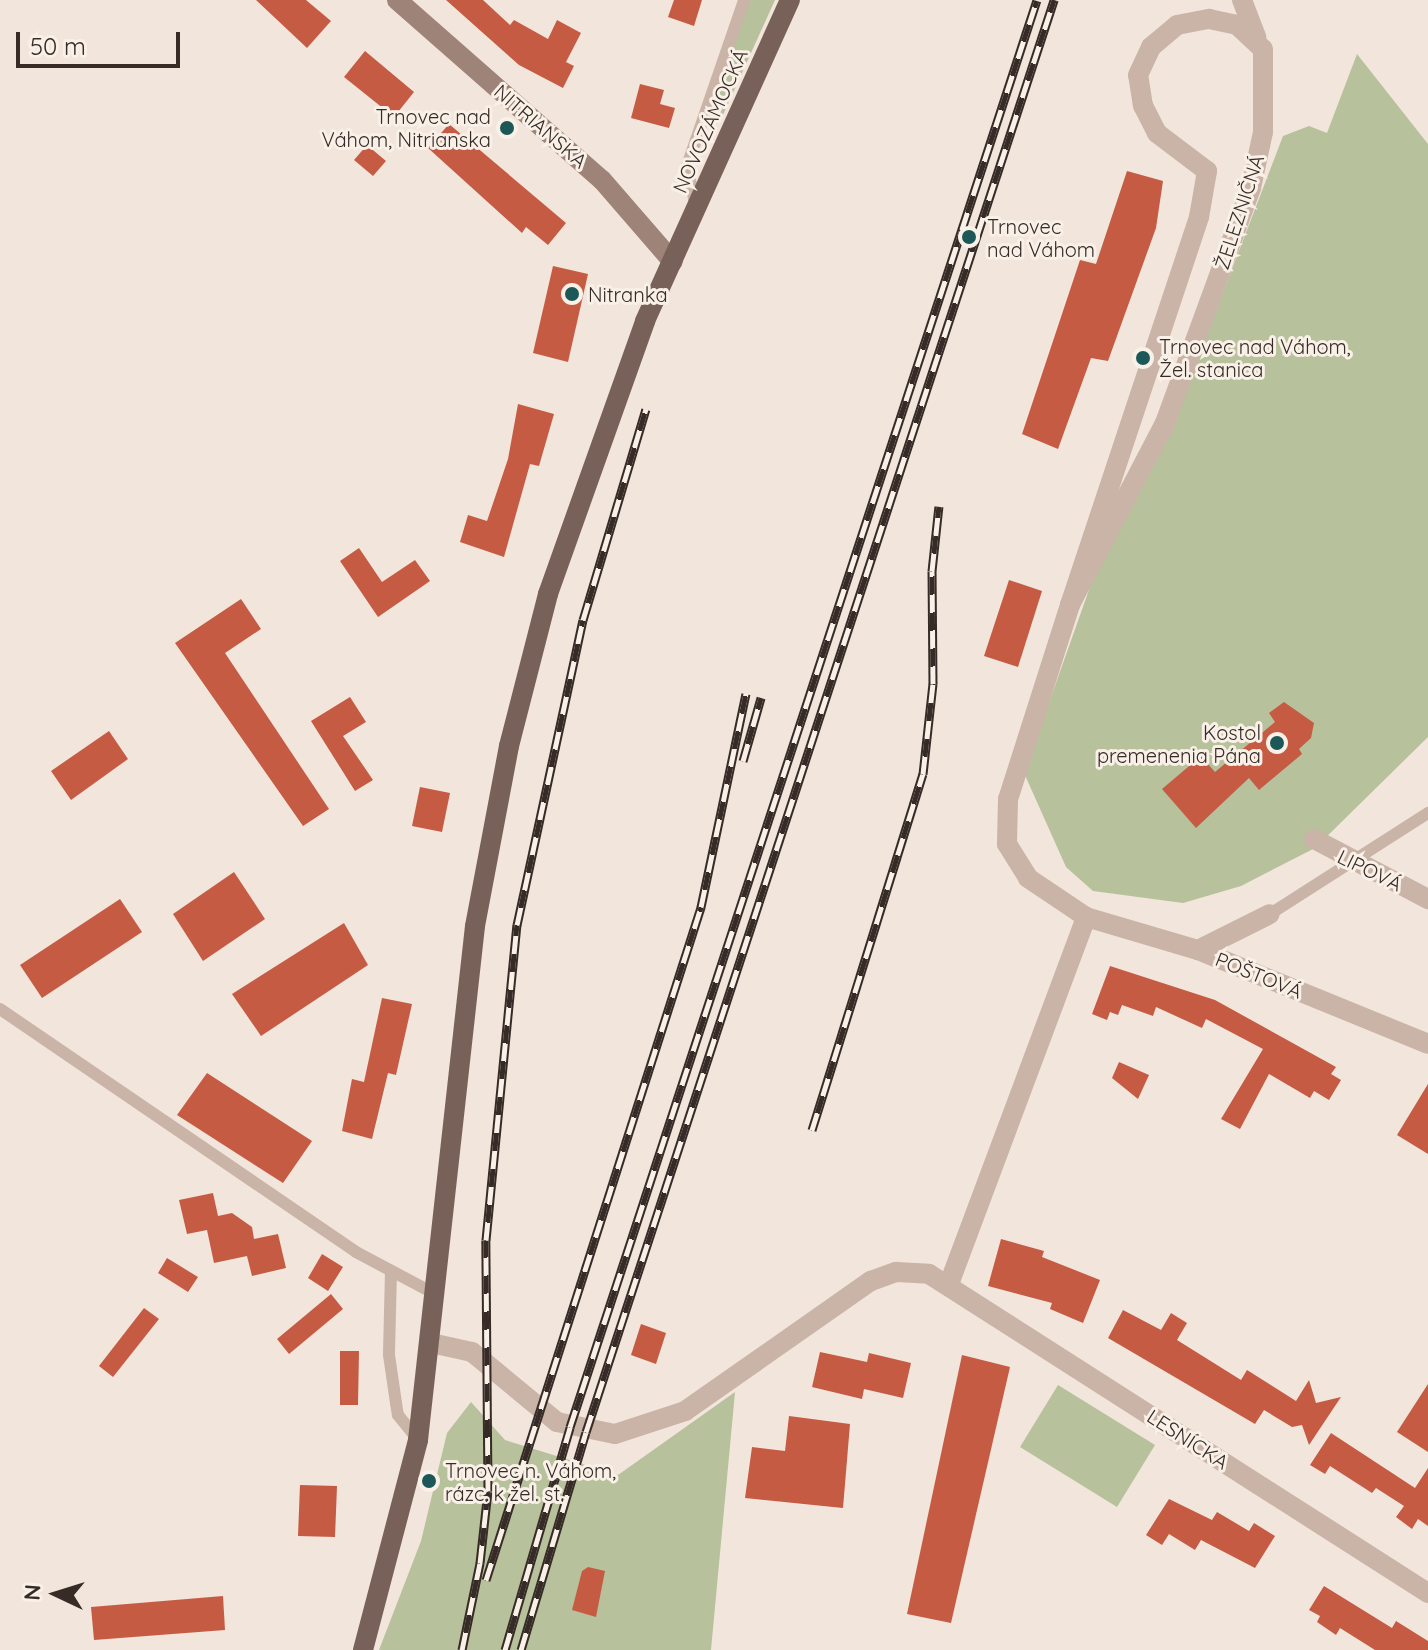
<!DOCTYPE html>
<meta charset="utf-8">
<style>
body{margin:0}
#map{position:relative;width:1428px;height:1650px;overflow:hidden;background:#f2e5db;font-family:Quicksand,sans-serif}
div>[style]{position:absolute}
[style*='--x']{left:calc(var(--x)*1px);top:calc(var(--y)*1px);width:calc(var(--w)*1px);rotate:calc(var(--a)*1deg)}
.green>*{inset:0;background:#b7c19b}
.building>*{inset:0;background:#c65b44}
.lane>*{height:12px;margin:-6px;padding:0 6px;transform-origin:6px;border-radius:6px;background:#cab4a7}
.street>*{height:20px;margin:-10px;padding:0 10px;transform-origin:10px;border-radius:10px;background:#cab4a7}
.secondary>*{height:20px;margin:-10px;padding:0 10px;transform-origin:10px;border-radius:10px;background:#9e8378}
.primary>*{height:20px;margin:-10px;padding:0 10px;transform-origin:10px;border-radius:10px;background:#786158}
.rail>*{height:9px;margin-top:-4.5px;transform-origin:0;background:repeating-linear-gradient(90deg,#f9f0e7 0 18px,#362b27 0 36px);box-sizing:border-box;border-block:2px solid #362b27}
.dots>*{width:22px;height:22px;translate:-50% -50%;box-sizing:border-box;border:4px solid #f9f0e7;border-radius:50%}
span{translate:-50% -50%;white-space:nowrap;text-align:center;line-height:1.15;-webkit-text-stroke:6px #f9f0e7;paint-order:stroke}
.poi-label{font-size:20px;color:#362b27}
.right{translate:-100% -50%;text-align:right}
.left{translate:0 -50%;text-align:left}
.street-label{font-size:20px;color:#362b27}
.north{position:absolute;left:16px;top:1554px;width:80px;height:80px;-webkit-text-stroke:6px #f9f0e7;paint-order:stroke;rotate:274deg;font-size:22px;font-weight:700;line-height:32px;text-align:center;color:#362b27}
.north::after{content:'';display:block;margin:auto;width:28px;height:36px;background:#362b27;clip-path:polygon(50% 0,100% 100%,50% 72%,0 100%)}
.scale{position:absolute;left:16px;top:32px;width:164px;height:36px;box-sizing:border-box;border:4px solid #362b27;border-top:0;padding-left:10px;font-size:24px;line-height:28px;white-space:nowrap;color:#362b27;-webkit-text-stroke:6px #f9f0e7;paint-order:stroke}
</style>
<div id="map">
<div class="green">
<i style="clip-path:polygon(749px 0,775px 0,722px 117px,712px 114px)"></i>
<i style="clip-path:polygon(1357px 54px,1428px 144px,1428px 737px,1315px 848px,1241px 886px,1183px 903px,1093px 891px,1066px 867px,1024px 773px,1090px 587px,1172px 426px,1283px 136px,1309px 126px,1327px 133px)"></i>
<i style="clip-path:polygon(1058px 1385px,1155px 1445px,1117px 1507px,1020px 1447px)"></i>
<i style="clip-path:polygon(735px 1392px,711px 1650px,379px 1650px,421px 1541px,447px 1433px,471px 1402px,505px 1440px,618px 1475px)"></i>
</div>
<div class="building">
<i style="clip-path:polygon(256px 0,306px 0,331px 21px,307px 48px)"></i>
<i style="clip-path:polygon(446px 0,483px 0,510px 25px,514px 20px,548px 39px,557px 20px,581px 33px,566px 62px,574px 66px,563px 88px,519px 65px)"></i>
<i style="clip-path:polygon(674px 0,702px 0,694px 26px,668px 17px)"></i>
<i style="clip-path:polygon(365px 51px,414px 92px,394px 117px,344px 77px)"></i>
<i style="clip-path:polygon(640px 84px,664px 90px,660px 104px,675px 108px,669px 128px,631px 118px)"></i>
<i style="clip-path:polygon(449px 124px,566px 223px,548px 245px,526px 227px,522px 233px,428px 148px)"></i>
<i style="clip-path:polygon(367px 145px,386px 161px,373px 176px,354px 160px)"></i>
<i style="clip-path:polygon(1127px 171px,1163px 181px,1156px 228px,1108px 361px,1091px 358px,1058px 449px,1022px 434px,1080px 260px,1096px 264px)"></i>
<i style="clip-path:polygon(553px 266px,588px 274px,568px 362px,533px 353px)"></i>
<i style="clip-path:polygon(518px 404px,554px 414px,539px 466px,530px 464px,504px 557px,460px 542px,468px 515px,487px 521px,508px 459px)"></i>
<i style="clip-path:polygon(359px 548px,382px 582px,415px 560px,430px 581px,378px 617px,340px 561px)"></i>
<i style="clip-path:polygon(1009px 580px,1042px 591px,1018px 667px,984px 656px)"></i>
<i style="clip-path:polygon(241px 599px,261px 629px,225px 653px,329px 809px,303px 826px,175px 643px)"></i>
<i style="clip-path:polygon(350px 697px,366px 722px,343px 736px,373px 780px,355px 791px,311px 721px)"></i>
<i style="clip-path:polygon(1284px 702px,1314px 723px,1311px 738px,1299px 749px,1302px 754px,1259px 790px,1249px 778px,1196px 828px,1162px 789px,1201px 756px,1215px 772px,1275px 722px,1269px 713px)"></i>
<i style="clip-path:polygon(109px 731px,128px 759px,71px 800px,51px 771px)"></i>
<i style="clip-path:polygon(420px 787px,450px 793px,442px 832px,412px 826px)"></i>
<i style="clip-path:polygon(234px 872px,265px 919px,203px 961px,173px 914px)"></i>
<i style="clip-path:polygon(120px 899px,142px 932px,42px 998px,20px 965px)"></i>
<i style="clip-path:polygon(344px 923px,368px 965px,261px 1036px,232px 994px)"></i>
<i style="clip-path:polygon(1110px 966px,1215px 1000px,1336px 1067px,1331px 1074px,1341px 1080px,1329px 1100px,1314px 1091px,1310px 1098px,1269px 1074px,1240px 1129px,1221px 1119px,1263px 1049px,1206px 1019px,1202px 1028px,1156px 1007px,1153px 1016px,1122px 1005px,1118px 1015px,1110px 1012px,1107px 1020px,1092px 1014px)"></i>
<i style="clip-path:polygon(382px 998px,412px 1004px,396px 1075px,388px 1073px,372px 1139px,342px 1131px,352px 1079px,364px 1082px)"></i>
<i style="clip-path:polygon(1119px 1062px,1149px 1075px,1138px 1099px,1112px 1078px)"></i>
<i style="clip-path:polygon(207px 1073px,312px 1141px,283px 1183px,177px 1115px)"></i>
<i style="clip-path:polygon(1428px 1084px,1428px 1154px,1397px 1135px)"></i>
<i style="clip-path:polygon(213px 1193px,218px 1216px,232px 1213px,252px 1227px,254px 1239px,278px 1234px,286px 1268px,252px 1276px,247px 1256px,214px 1263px,207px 1230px,187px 1234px,179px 1200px)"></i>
<i style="clip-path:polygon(1001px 1239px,1044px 1251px,1042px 1257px,1100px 1280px,1083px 1323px,1050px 1309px,1052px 1303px,988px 1286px)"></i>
<i style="clip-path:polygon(322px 1254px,343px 1267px,328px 1291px,308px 1278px)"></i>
<i style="clip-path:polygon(167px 1258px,198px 1277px,188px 1292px,158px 1273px)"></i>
<i style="clip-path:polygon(331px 1294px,343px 1309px,289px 1354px,277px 1339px)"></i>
<i style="clip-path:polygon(144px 1308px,159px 1319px,113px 1377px,99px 1366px)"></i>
<i style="clip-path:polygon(1123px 1310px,1161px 1330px,1171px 1313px,1187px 1323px,1177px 1340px,1241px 1380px,1247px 1370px,1296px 1401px,1309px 1380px,1316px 1403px,1341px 1397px,1309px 1445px,1302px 1425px,1292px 1427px,1264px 1410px,1255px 1424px,1108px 1338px)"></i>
<i style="clip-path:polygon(641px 1324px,666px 1333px,656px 1364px,631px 1355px)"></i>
<i style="clip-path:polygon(340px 1351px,359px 1351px,358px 1405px,340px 1405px)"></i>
<i style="clip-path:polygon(820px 1352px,867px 1362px,869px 1353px,911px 1363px,903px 1398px,864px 1389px,862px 1399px,812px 1387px)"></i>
<i style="clip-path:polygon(962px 1355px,1010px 1367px,951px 1623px,907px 1614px)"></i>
<i style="clip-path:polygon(1428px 1384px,1428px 1452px,1397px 1432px)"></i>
<i style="clip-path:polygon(789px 1416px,850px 1424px,843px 1508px,745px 1498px,752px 1447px,785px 1451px)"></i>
<i style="clip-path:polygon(1331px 1433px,1415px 1488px,1428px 1468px,1428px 1526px,1418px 1519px,1412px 1529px,1396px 1517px,1404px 1506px,1376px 1488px,1372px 1493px,1330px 1466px,1325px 1474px,1310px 1465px)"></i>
<i style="clip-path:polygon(300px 1485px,337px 1486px,335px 1537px,298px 1536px)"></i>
<i style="clip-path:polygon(1169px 1499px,1212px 1520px,1217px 1512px,1249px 1531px,1254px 1523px,1275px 1536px,1255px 1568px,1201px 1540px,1195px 1550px,1169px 1534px,1162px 1545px,1146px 1535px)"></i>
<i style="clip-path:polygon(588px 1567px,605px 1571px,596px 1617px,572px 1610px,582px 1571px)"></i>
<i style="clip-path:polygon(1324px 1586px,1392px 1628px,1396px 1621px,1428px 1641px,1428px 1650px,1375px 1650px,1340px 1628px,1336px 1635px,1317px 1622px,1320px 1616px,1309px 1610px)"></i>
<i style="clip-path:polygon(223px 1596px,225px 1630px,94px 1640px,91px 1607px)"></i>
</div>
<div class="lane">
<i style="--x:696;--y:208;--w:43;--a:-102.1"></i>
<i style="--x:687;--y:166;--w:176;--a:-71"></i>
<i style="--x:1270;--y:914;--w:188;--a:-32.6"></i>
<i style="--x:0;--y:1009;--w:431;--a:34.3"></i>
<i style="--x:356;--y:1252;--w:89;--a:28"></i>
<i style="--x:391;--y:1271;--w:84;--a:91.4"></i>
<i style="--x:389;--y:1355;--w:49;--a:81.7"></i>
<i style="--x:396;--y:1403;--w:12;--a:81"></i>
<i style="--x:398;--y:1415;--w:32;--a:51"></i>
</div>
<div class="street">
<i style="--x:1242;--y:0;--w:40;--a:69"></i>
<i style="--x:1070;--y:605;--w:409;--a:-71.6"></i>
<i style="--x:1199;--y:217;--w:47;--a:-80.1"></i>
<i style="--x:1207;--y:171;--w:63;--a:-142.8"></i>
<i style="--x:1157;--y:133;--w:30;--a:-117"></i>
<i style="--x:1143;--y:106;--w:31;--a:-99"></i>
<i style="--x:1138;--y:75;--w:31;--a:-65"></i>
<i style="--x:1151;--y:47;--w:34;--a:-40"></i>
<i style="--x:1177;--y:25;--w:33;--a:-11"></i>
<i style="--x:1209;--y:19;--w:29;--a:12"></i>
<i style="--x:1237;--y:25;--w:35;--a:43"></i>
<i style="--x:1263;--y:49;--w:83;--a:90"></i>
<i style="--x:1263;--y:132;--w:57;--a:102.1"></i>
<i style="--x:1251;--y:188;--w:250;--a:110.1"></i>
<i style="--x:1165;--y:423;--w:205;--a:117.6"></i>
<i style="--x:1070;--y:605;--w:204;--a:107.7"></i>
<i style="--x:1008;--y:799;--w:45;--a:91.3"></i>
<i style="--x:1007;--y:844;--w:40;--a:58"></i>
<i style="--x:1028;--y:878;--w:70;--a:33.9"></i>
<i style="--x:1086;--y:917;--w:117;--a:16.4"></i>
<i style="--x:1198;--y:950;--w:248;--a:22.2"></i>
<i style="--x:1314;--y:839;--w:129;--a:27.8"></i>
<i style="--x:1198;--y:950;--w:80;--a:-26.6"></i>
<i style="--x:949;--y:1284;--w:392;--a:-69.5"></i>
<i style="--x:431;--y:1343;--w:42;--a:12.4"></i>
<i style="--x:472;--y:1352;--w:110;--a:39.5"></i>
<i style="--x:557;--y:1422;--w:59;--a:11.7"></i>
<i style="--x:615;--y:1434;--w:74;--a:-18.2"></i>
<i style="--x:685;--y:1411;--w:227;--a:-35"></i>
<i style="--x:871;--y:1281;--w:27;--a:-20"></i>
<i style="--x:896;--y:1272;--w:33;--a:3"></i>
<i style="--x:929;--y:1274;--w:592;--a:32.59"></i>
</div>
<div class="secondary">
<i style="--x:397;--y:0;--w:273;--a:41.3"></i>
<i style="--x:602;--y:180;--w:108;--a:49.1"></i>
</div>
<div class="primary">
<i style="--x:363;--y:1650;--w:217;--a:-75.3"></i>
<i style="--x:418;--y:1440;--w:517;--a:-83.67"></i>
<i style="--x:475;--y:926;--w:183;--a:-79.3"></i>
<i style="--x:509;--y:746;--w:157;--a:-75.6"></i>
<i style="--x:548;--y:594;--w:290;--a:-70.4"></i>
<i style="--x:645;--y:321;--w:352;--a:-65.7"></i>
</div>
<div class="rail">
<i style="--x:743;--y:761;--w:66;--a:-74.1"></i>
<i style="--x:812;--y:1130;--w:373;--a:-72.7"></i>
<i style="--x:923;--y:774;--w:91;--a:-83.7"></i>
<i style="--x:933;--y:684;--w:113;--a:-90.5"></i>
<i style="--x:932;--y:571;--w:65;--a:-83.9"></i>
<i style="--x:486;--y:1580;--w:707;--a:-72.28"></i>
<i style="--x:701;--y:907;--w:218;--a:-78.1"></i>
<i style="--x:462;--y:1650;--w:89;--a:-78.3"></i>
<i style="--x:480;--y:1563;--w:72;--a:-83.7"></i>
<i style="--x:488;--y:1491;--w:251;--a:-90.5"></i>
<i style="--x:486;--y:1240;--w:317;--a:-84.4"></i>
<i style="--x:517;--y:925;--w:312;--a:-77.8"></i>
<i style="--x:583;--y:620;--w:220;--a:-73.4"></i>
<i style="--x:505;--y:1650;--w:232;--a:-73.7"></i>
<i style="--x:570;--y:1427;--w:1501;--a:-71.88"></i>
<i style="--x:521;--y:1650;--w:227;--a:-73.4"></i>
<i style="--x:586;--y:1432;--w:1507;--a:-71.9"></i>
</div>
<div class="dots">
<i style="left:507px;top:128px;background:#1d5858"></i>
<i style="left:969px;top:237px;background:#1d5858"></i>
<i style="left:572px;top:294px;background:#1d5858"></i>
<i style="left:1143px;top:358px;background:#1d5858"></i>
<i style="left:1277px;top:743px;background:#1d5858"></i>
<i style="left:429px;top:1481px;background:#1d5858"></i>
</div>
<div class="poi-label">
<span class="right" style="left:491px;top:128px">Trnovec nad<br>Váhom, Nitrianska</span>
<span class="left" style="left:987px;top:238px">Trnovec<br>nad Váhom</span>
<span class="left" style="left:588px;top:294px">Nitranka</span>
<span class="left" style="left:1159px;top:358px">Trnovec nad Váhom,<br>Žel. stanica</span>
<span class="right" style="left:1261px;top:744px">Kostol<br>premenenia Pána</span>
<span class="left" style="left:445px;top:1482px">Trnovec n. Váhom,<br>rázc. k žel. st.</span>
</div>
<div class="street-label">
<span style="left:710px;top:121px;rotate:-66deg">NOVOZÁMOCKÁ</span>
<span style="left:541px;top:126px;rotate:41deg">NITRIANSKA</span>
<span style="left:1239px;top:212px;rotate:-72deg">ŽELEZNIČNÁ</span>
<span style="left:1370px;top:870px;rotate:26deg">LIPOVÁ</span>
<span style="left:1259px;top:975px;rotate:22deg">POŠTOVÁ</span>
<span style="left:1188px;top:1439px;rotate:33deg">LESNÍCKA</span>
</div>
<div class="north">N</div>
<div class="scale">50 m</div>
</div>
